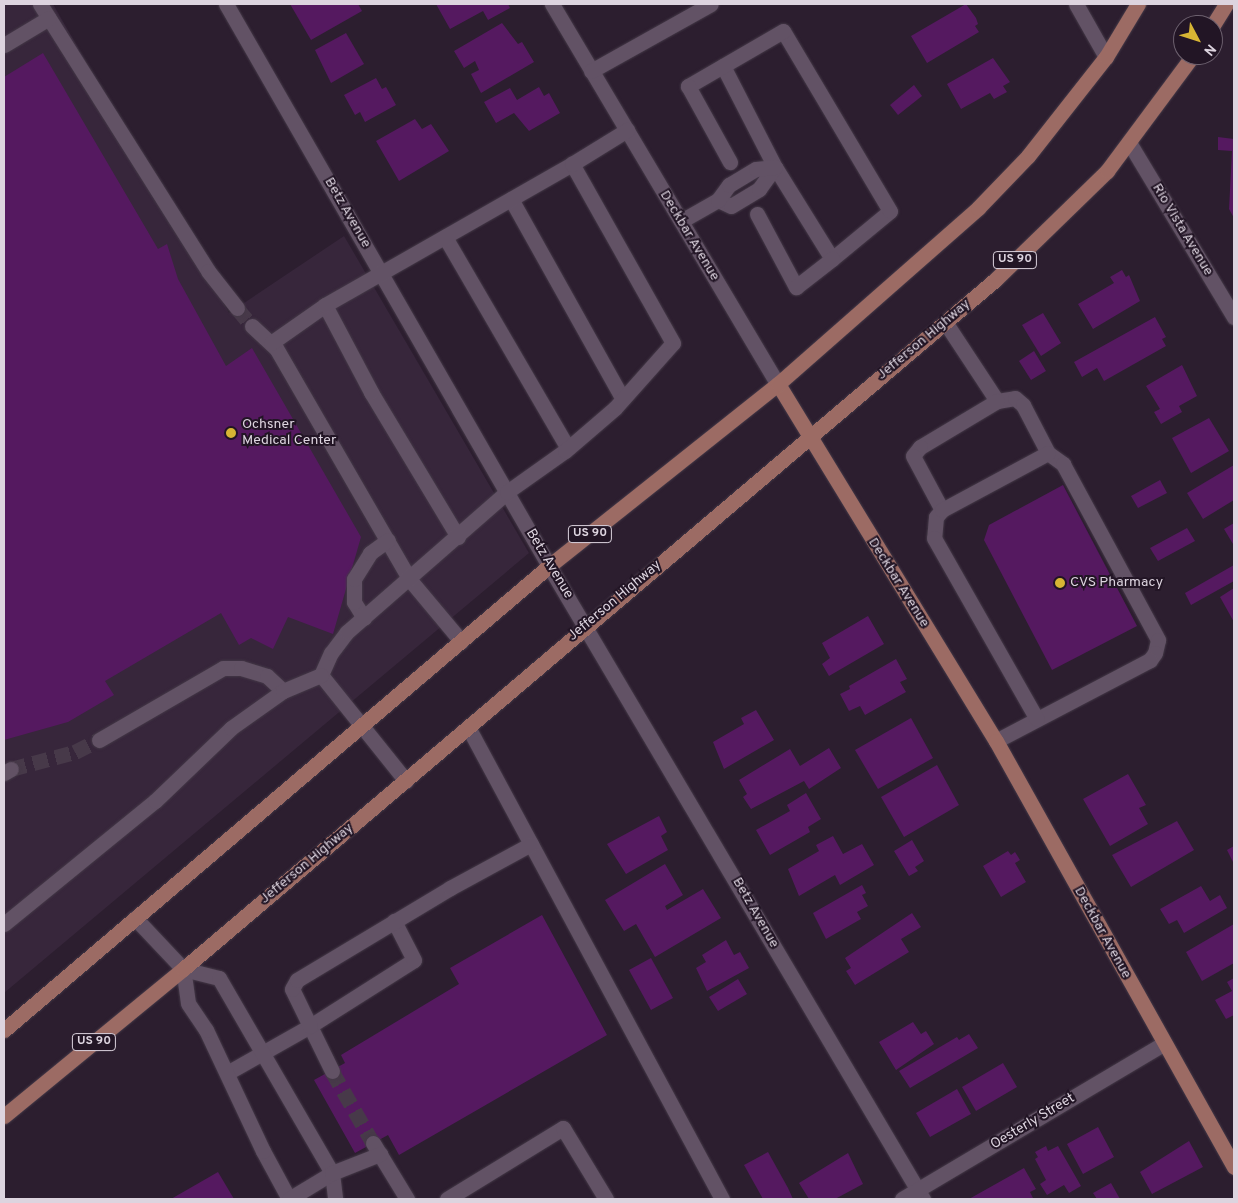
<!DOCTYPE html>
<style>
body{margin:0}
#map{position:relative;width:1238px;height:1203px;overflow:hidden;background:#2c1e2f;font-family:Overpass,sans-serif}
div>[style]{position:absolute}
[style*='--x']{left:calc(var(--x)*1px);top:calc(var(--y)*1px);width:calc(var(--w)*1px);rotate:calc(var(--a)*1deg)}
.built>*{inset:0;background:#37263b}
.building>*{inset:0;background:#551960}
.minor-tunnel>*{height:15px;margin-top:-7.5px;transform-origin:0;background:repeating-linear-gradient(90deg,#473949 0 15px,transparent 0 23px)}
.roads{filter:drop-shadow(0 0 1px #443947) drop-shadow(0 0 1px #443947)}
.minor>*{height:15px;margin:-7.5px;padding:0 7.5px;transform-origin:7.5px;border-radius:7.5px;background:#625265}
.major>*{height:15px;margin:-7.5px;padding:0 7.5px;transform-origin:7.5px;border-radius:7.5px;background:#9c6b64}
.dots>*{width:14px;height:14px;translate:-50% -50%;box-sizing:border-box;border:2px solid #221525;border-radius:50%}
span{translate:-50% -50%;white-space:nowrap;text-align:center;line-height:1.15;-webkit-text-stroke:4px #221525;paint-order:stroke}
.shield-label span{padding:1px 4px;background:#221525;border:1px solid;border-radius:4px;-webkit-text-stroke-width:0}
.shield-label{font-size:12px;color:#ddd4df;font-weight:700}
.street-label{font-size:14px;color:#ddd4df}
.poi-label{font-size:14px;color:#ddd4df}
.left{translate:0 -50%;text-align:left}
.frame{position:absolute;inset:0;border:5px solid #ddd4df;pointer-events:none}
.north{position:absolute;left:1173px;top:15px;width:50px;height:50px;box-sizing:border-box;background:#221525;border:1px solid #6d616f;border-radius:50%;rotate:130deg;font-size:14px;font-weight:700;line-height:20px;text-align:center;color:#ddd4df}
.north::after{content:'';display:block;margin:auto;width:18px;height:22px;background:#d7b534;clip-path:polygon(50% 0,100% 100%,50% 72%,0 100%)}
</style>
<div id="map">
<div class="built">
<i style="clip-path:polygon(4px 4px,53px 4px,229px 313px,344px 236px,529px 553px,4px 993px)"></i>
</div>
<div class="building">
<i style="clip-path:polygon(290px 4px,358px 4px,362px 11px,311px 40px)"></i>
<i style="clip-path:polygon(436px 4px,508px 4px,510px 8px,488px 20px,483px 11px,450px 29px)"></i>
<i style="clip-path:polygon(966px 4px,976px 18px,978px 24px,975px 26px,979px 32px,927px 63px,911px 36px)"></i>
<i style="clip-path:polygon(502px 23px,518px 44px,522px 42px,534px 62px,481px 93px,471px 74px,479px 70px,475px 61px,464px 68px,454px 51px)"></i>
<i style="clip-path:polygon(346px 33px,364px 64px,331px 83px,315px 50px)"></i>
<i style="clip-path:polygon(43px 53px,158px 249px,167px 244px,178px 279px,226px 366px,252px 348px,361px 537px,333px 634px,288px 617px,273px 649px,251px 638px,239px 645px,221px 613px,105px 681px,114px 695px,68px 722px,4px 740px,4px 77px)"></i>
<i style="clip-path:polygon(993px 58px,1010px 82px,1003px 86px,1007px 92px,994px 99px,990px 93px,961px 109px,947px 84px)"></i>
<i style="clip-path:polygon(376px 78px,382px 89px,386px 87px,396px 105px,365px 122px,360px 112px,355px 115px,344px 95px)"></i>
<i style="clip-path:polygon(914px 85px,922px 96px,898px 115px,890px 105px)"></i>
<i style="clip-path:polygon(539px 87px,544px 96px,549px 93px,560px 113px,529px 131px,514px 113px,496px 123px,484px 102px,510px 88px,517px 100px)"></i>
<i style="clip-path:polygon(415px 119px,422px 129px,431px 124px,449px 151px,399px 181px,376px 141px)"></i>
<i style="clip-path:polygon(1218px 137px,1234px 139px,1234px 218px,1229px 209px,1232px 151px,1218px 150px)"></i>
<i style="clip-path:polygon(1122px 270px,1126px 277px,1129px 275px,1140px 301px,1093px 329px,1078px 304px,1114px 283px,1110px 277px)"></i>
<i style="clip-path:polygon(1043px 313px,1061px 343px,1041px 356px,1022px 325px)"></i>
<i style="clip-path:polygon(1155px 317px,1166px 337px,1162px 339px,1166px 346px,1104px 381px,1097px 368px,1082px 377px,1074px 362px)"></i>
<i style="clip-path:polygon(1034px 351px,1046px 371px,1031px 380px,1019px 361px)"></i>
<i style="clip-path:polygon(1182px 365px,1197px 396px,1179px 406px,1182px 412px,1161px 424px,1154px 412px,1160px 409px,1146px 386px)"></i>
<i style="clip-path:polygon(1209px 418px,1229px 451px,1191px 473px,1172px 438px)"></i>
<i style="clip-path:polygon(1234px 465px,1234px 500px,1203px 519px,1187px 493px)"></i>
<i style="clip-path:polygon(1160px 480px,1167px 493px,1138px 508px,1131px 496px)"></i>
<i style="clip-path:polygon(1063px 485px,1137px 626px,1052px 670px,984px 540px,989px 525px)"></i>
<i style="clip-path:polygon(1234px 523px,1234px 543px,1233px 544px,1224px 529px)"></i>
<i style="clip-path:polygon(1187px 528px,1195px 541px,1158px 561px,1150px 548px)"></i>
<i style="clip-path:polygon(1234px 565px,1234px 581px,1191px 605px,1185px 593px)"></i>
<i style="clip-path:polygon(1234px 588px,1234px 622px,1220px 597px)"></i>
<i style="clip-path:polygon(868px 616px,884px 644px,829px 676px,822px 664px,830px 658px,822px 643px)"></i>
<i style="clip-path:polygon(896px 659px,907px 679px,900px 682px,906px 692px,865px 715px,860px 706px,849px 711px,840px 694px,850px 689px,849px 686px)"></i>
<i style="clip-path:polygon(756px 710px,774px 740px,724px 769px,713px 742px,744px 724px,741px 718px)"></i>
<i style="clip-path:polygon(911px 718px,933px 758px,878px 789px,855px 750px)"></i>
<i style="clip-path:polygon(829px 748px,841px 768px,809px 789px,804px 781px,751px 809px,743px 797px,747px 794px,739px 780px,790px 749px,800px 766px)"></i>
<i style="clip-path:polygon(937px 765px,959px 805px,904px 837px,881px 797px)"></i>
<i style="clip-path:polygon(1128px 774px,1146px 805px,1139px 808px,1148px 824px,1110px 846px,1083px 799px)"></i>
<i style="clip-path:polygon(806px 793px,821px 819px,808px 827px,810px 832px,770px 855px,756px 830px,790px 811px,787px 805px)"></i>
<i style="clip-path:polygon(659px 816px,667px 832px,661px 836px,668px 850px,626px 874px,607px 844px)"></i>
<i style="clip-path:polygon(1177px 821px,1194px 850px,1131px 887px,1112px 855px)"></i>
<i style="clip-path:polygon(833px 836px,843px 854px,862px 844px,874px 865px,840px 885px,835px 875px,799px 896px,788px 869px,819px 851px,816px 845px)"></i>
<i style="clip-path:polygon(912px 840px,924px 861px,915px 867px,918px 871px,909px 876px,894px 851px)"></i>
<i style="clip-path:polygon(1234px 846px,1234px 864px,1227px 850px)"></i>
<i style="clip-path:polygon(1008px 851px,1011px 855px,1015px 852px,1020px 860px,1015px 863px,1026px 882px,1001px 897px,983px 866px)"></i>
<i style="clip-path:polygon(665px 864px,683px 895px,665px 906px,667px 910px,703px 889px,721px 918px,655px 957px,636px 924px,624px 931px,605px 900px)"></i>
<i style="clip-path:polygon(862px 885px,866px 893px,862px 895px,868px 906px,857px 912px,861px 919px,826px 939px,813px 913px)"></i>
<i style="clip-path:polygon(1201px 886px,1210px 901px,1220px 895px,1227px 908px,1184px 933px,1177px 920px,1169px 924px,1160px 909px)"></i>
<i style="clip-path:polygon(912px 913px,921px 927px,901px 939px,909px 952px,855px 985px,846px 971px,851px 968px,845px 958px)"></i>
<i style="clip-path:polygon(542px 915px,607px 1035px,399px 1155px,388px 1135px,355px 1153px,314px 1080px,345px 1063px,341px 1055px,459px 984px,450px 968px)"></i>
<i style="clip-path:polygon(1234px 924px,1234px 963px,1202px 981px,1186px 952px)"></i>
<i style="clip-path:polygon(726px 940px,734px 955px,740px 952px,749px 968px,707px 991px,696px 968px,706px 962px,702px 955px)"></i>
<i style="clip-path:polygon(651px 958px,673px 998px,651px 1010px,629px 970px)"></i>
<i style="clip-path:polygon(1234px 978px,1234px 1015px,1226px 1019px,1215px 1000px,1232px 991px,1227px 982px)"></i>
<i style="clip-path:polygon(738px 979px,747px 994px,718px 1011px,709px 997px)"></i>
<i style="clip-path:polygon(913px 1022px,921px 1034px,926px 1031px,934px 1044px,896px 1070px,879px 1042px)"></i>
<i style="clip-path:polygon(969px 1034px,978px 1048px,910px 1088px,899px 1071px,957px 1037px,959px 1040px)"></i>
<i style="clip-path:polygon(1003px 1063px,1017px 1087px,976px 1111px,962px 1087px)"></i>
<i style="clip-path:polygon(957px 1089px,971px 1114px,930px 1137px,916px 1113px)"></i>
<i style="clip-path:polygon(1098px 1127px,1114px 1157px,1083px 1174px,1067px 1144px)"></i>
<i style="clip-path:polygon(1189px 1141px,1203px 1167px,1152px 1194px,1140px 1172px)"></i>
<i style="clip-path:polygon(1046px 1146px,1048px 1151px,1058px 1146px,1081px 1186px,1069px 1193px,1064px 1185px,1047px 1195px,1040px 1184px,1046px 1180px,1035px 1159px,1038px 1157px,1035px 1152px)"></i>
<i style="clip-path:polygon(768px 1152px,788px 1188px,793px 1199px,763px 1199px,744px 1165px)"></i>
<i style="clip-path:polygon(848px 1153px,863px 1184px,835px 1199px,809px 1199px,799px 1183px)"></i>
<i style="clip-path:polygon(1024px 1168px,1036px 1189px,1030px 1192px,1033px 1198px,969px 1199px)"></i>
<i style="clip-path:polygon(218px 1172px,234px 1199px,171px 1199px)"></i>
<i style="clip-path:polygon(1111px 1183px,1120px 1199px,1097px 1199px,1093px 1193px)"></i>
</div>
<div class="minor-tunnel">
<i style="--x:237;--y:308;--w:23;--a:50"></i>
<i style="--x:11;--y:769;--w:66;--a:-14.9"></i>
<i style="--x:75;--y:752;--w:27;--a:-27"></i>
<i style="--x:332;--y:1071;--w:83;--a:60.3"></i>
</div>
<div class="roads">
<div class="minor">
<i style="--x:40;--y:4;--w:315;--a:57.8"></i>
<i style="--x:208;--y:271;--w:47;--a:51.9"></i>
<i style="--x:226;--y:4;--w:648;--a:60.11"></i>
<i style="--x:549;--y:566;--w:735;--a:59.42"></i>
<i style="--x:552;--y:4;--w:442;--a:59.3"></i>
<i style="--x:1076;--y:4;--w:61;--a:60.5"></i>
<i style="--x:4;--y:45;--w:52;--a:-31"></i>
<i style="--x:723;--y:66;--w:114;--a:62.8"></i>
<i style="--x:775;--y:167;--w:108;--a:58.2"></i>
<i style="--x:832;--y:259;--w:75;--a:-39.6"></i>
<i style="--x:890;--y:211;--w:209;--a:-120.7"></i>
<i style="--x:783;--y:31;--w:110;--a:149.9"></i>
<i style="--x:688;--y:86;--w:87;--a:61.1"></i>
<i style="--x:591;--y:71;--w:137;--a:-29.2"></i>
<i style="--x:1130;--y:144;--w:202;--a:59"></i>
<i style="--x:511;--y:199;--w:229;--a:60.8"></i>
<i style="--x:718;--y:200;--w:14;--a:25"></i>
<i style="--x:731;--y:206;--w:33;--a:-31"></i>
<i style="--x:759;--y:189;--w:27;--a:-54"></i>
<i style="--x:757;--y:214;--w:83;--a:61.9"></i>
<i style="--x:796;--y:287;--w:46;--a:-37.9"></i>
<i style="--x:681;--y:221;--w:43;--a:-29.6"></i>
<i style="--x:718;--y:200;--w:19;--a:-54"></i>
<i style="--x:729;--y:185;--w:31;--a:-31"></i>
<i style="--x:756;--y:169;--w:19;--a:-6"></i>
<i style="--x:445;--y:237;--w:244;--a:59.8"></i>
<i style="--x:945;--y:322;--w:95;--a:56.6"></i>
<i style="--x:997;--y:401;--w:18;--a:-9"></i>
<i style="--x:1015;--y:398;--w:11;--a:41"></i>
<i style="--x:1023;--y:405;--w:54;--a:62.5"></i>
<i style="--x:1048;--y:453;--w:19;--a:36"></i>
<i style="--x:1063;--y:464;--w:200;--a:61.6"></i>
<i style="--x:1158;--y:640;--w:13;--a:103"></i>
<i style="--x:1155;--y:653;--w:9;--a:126"></i>
<i style="--x:1150;--y:660;--w:174;--a:152.3"></i>
<i style="--x:252;--y:326;--w:33;--a:43"></i>
<i style="--x:276;--y:348;--w:268;--a:60"></i>
<i style="--x:410;--y:580;--w:80;--a:50.1"></i>
<i style="--x:271;--y:343;--w:66;--a:-35.1"></i>
<i style="--x:997;--y:401;--w:90;--a:149.1"></i>
<i style="--x:920;--y:447;--w:11;--a:128"></i>
<i style="--x:913;--y:456;--w:61;--a:61.8"></i>
<i style="--x:942;--y:510;--w:9;--a:131"></i>
<i style="--x:936;--y:517;--w:21;--a:95"></i>
<i style="--x:934;--y:538;--w:208;--a:60.4"></i>
<i style="--x:942;--y:510;--w:120;--a:-28.3"></i>
<i style="--x:458;--y:537;--w:169;--a:-121"></i>
<i style="--x:371;--y:392;--w:98;--a:-117.9"></i>
<i style="--x:325;--y:305;--w:284;--a:-29.7"></i>
<i style="--x:364;--y:618;--w:19;--a:-122"></i>
<i style="--x:354;--y:602;--w:23;--a:-90"></i>
<i style="--x:354;--y:579;--w:31;--a:-58"></i>
<i style="--x:370;--y:553;--w:22;--a:-36"></i>
<i style="--x:468;--y:727;--w:536;--a:61.71"></i>
<i style="--x:99;--y:740;--w:143;--a:-30.1"></i>
<i style="--x:223;--y:668;--w:18;--a:0"></i>
<i style="--x:241;--y:668;--w:27;--a:17"></i>
<i style="--x:267;--y:676;--w:22;--a:43"></i>
<i style="--x:4;--y:773;--w:8;--a:-30"></i>
<i style="--x:406;--y:781;--w:136;--a:-128.7"></i>
<i style="--x:321;--y:675;--w:24;--a:-66"></i>
<i style="--x:331;--y:653;--w:26;--a:-53"></i>
<i style="--x:347;--y:632;--w:213;--a:-41.2"></i>
<i style="--x:507;--y:492;--w:71;--a:-35.3"></i>
<i style="--x:565;--y:451;--w:66;--a:-40.7"></i>
<i style="--x:615;--y:408;--w:87;--a:-48.3"></i>
<i style="--x:673;--y:343;--w:206;--a:-119.4"></i>
<i style="--x:572;--y:164;--w:65;--a:-31.7"></i>
<i style="--x:135;--y:918;--w:70;--a:46.7"></i>
<i style="--x:4;--y:924;--w:195;--a:-39.2"></i>
<i style="--x:155;--y:801;--w:105;--a:-43.8"></i>
<i style="--x:231;--y:728;--w:64;--a:-35.4"></i>
<i style="--x:283;--y:691;--w:41;--a:-22.8"></i>
<i style="--x:332;--y:1071;--w:50;--a:-116.1"></i>
<i style="--x:310;--y:1026;--w:123;--a:-32.4"></i>
<i style="--x:414;--y:960;--w:44;--a:-117.1"></i>
<i style="--x:227;--y:1073;--w:95;--a:-29.5"></i>
<i style="--x:310;--y:1026;--w:41;--a:-115.9"></i>
<i style="--x:292;--y:989;--w:10;--a:-61"></i>
<i style="--x:297;--y:980;--w:179;--a:-31"></i>
<i style="--x:450;--y:888;--w:92;--a:-28.5"></i>
<i style="--x:373;--y:1143;--w:66;--a:58.7"></i>
<i style="--x:289;--y:1199;--w:55;--a:-118.4"></i>
<i style="--x:263;--y:1151;--w:134;--a:-115.2"></i>
<i style="--x:206;--y:1030;--w:32;--a:-124"></i>
<i style="--x:188;--y:1003;--w:34;--a:-98"></i>
<i style="--x:183;--y:969;--w:37;--a:14"></i>
<i style="--x:219;--y:978;--w:225;--a:59.9"></i>
<i style="--x:332;--y:1173;--w:26;--a:83"></i>
<i style="--x:289;--y:1199;--w:50;--a:-31.2"></i>
<i style="--x:332;--y:1173;--w:52;--a:-21.6"></i>
<i style="--x:447;--y:1199;--w:136;--a:-31.5"></i>
<i style="--x:563;--y:1128;--w:83;--a:58.8"></i>
<i style="--x:902;--y:1199;--w:304;--a:-30.7"></i>
</div>
<div class="major">
<i style="--x:1213;--y:25;--w:25;--a:-58"></i>
<i style="--x:778;--y:384;--w:418;--a:58.6"></i>
<i style="--x:996;--y:741;--w:488;--a:60.8"></i>
<i style="--x:4;--y:1030;--w:716;--a:-40.41"></i>
<i style="--x:549;--y:566;--w:293;--a:-38.5"></i>
<i style="--x:778;--y:384;--w:266;--a:-41.3"></i>
<i style="--x:978;--y:208;--w:72;--a:-46.1"></i>
<i style="--x:1028;--y:156;--w:126;--a:-51.8"></i>
<i style="--x:1106;--y:57;--w:62;--a:-58.9"></i>
<i style="--x:4;--y:1116;--w:232;--a:-39.4"></i>
<i style="--x:183;--y:969;--w:1066;--a:-40.32"></i>
<i style="--x:996;--y:279;--w:155;--a:-44.2"></i>
<i style="--x:1107;--y:171;--w:144;--a:-53.4"></i>
</div>
</div>
<div class="dots">
<i style="left:231px;top:433px;background:#d7b534"></i>
<i style="left:1060px;top:583px;background:#d7b534"></i>
</div>
<div class="shield-label">
<span style="left:1015px;top:260px">US 90</span>
<span style="left:590px;top:534px">US 90</span>
<span style="left:94px;top:1042px">US 90</span>
</div>
<div class="street-label">
<span style="left:347px;top:213px;rotate:60deg">Betz Avenue</span>
<span style="left:1182px;top:230px;rotate:59deg">Rio Vista Avenue</span>
<span style="left:689px;top:236px;rotate:59deg">Deckbar Avenue</span>
<span style="left:924px;top:340px;rotate:-40deg">Jefferson Highway</span>
<span style="left:549px;top:564px;rotate:59deg">Betz Avenue</span>
<span style="left:898px;top:583px;rotate:58deg">Deckbar Avenue</span>
<span style="left:615px;top:601px;rotate:-40deg">Jefferson Highway</span>
<span style="left:307px;top:864px;rotate:-40deg">Jefferson Highway</span>
<span style="left:755px;top:913px;rotate:60deg">Betz Avenue</span>
<span style="left:1102px;top:933px;rotate:61deg">Deckbar Avenue</span>
<span style="left:1033px;top:1122px;rotate:-31deg">Oesterly Street</span>
</div>
<div class="poi-label">
<span class="left" style="left:242px;top:433px">Ochsner<br>Medical Center</span>
<span class="left" style="left:1070px;top:583px">CVS Pharmacy</span>
</div>
<div class="frame"></div>
<div class="north">N</div>
</div>
